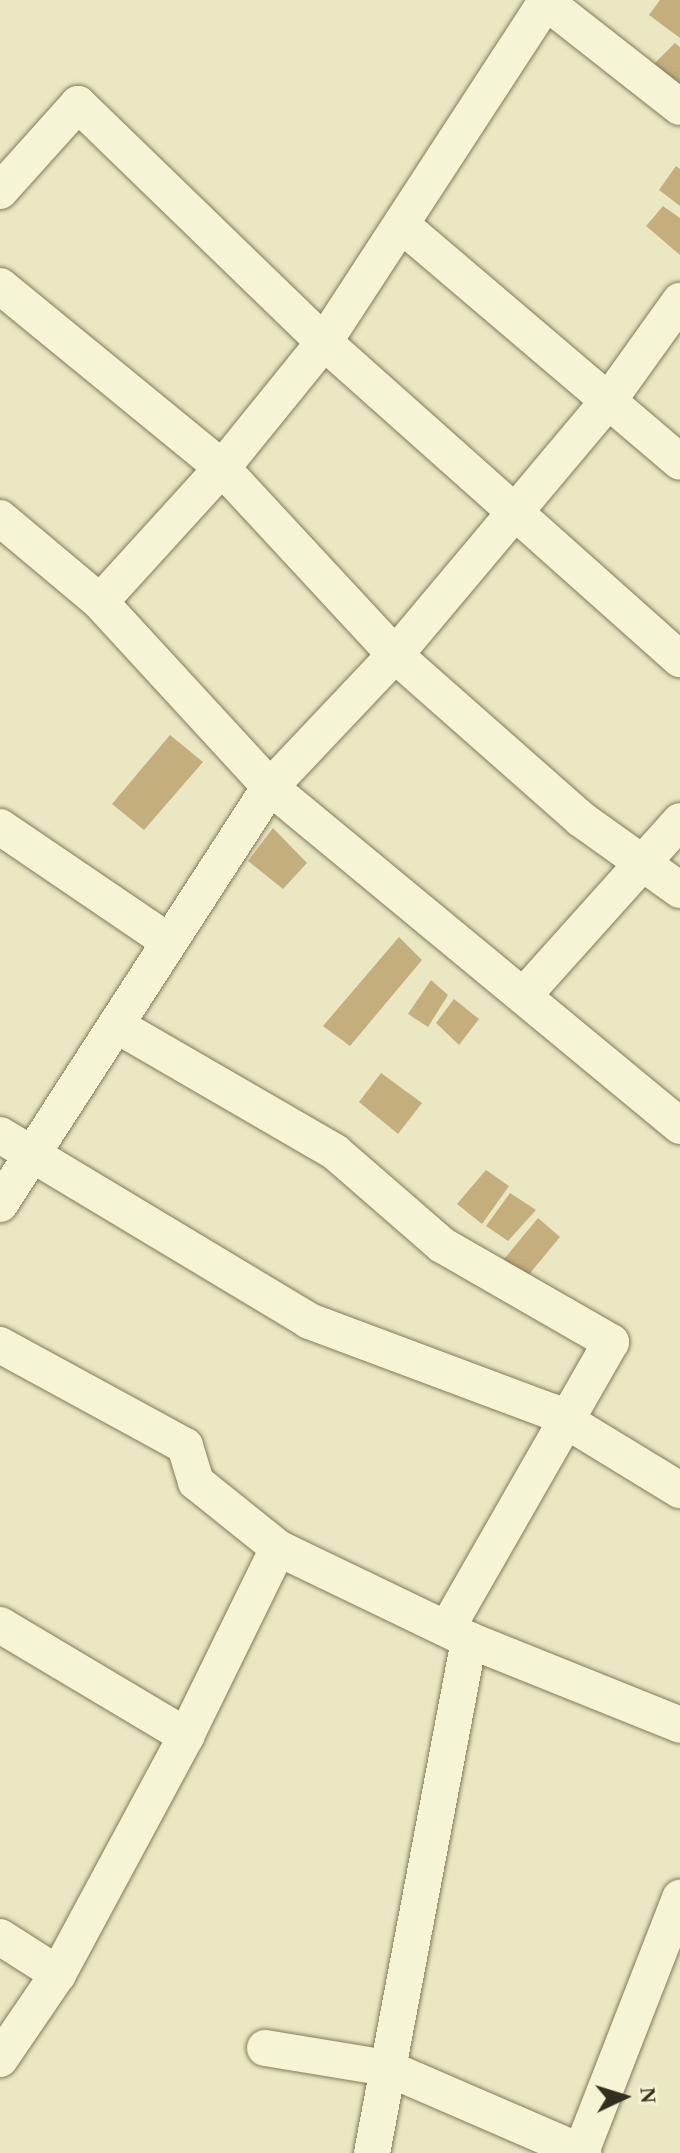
<!DOCTYPE html>
<style>
body{margin:0}
#map{position:relative;width:680px;height:2153px;overflow:hidden;background:#e9e8c3;font-family:"Times New Roman",serif}
div>[style]{position:absolute}
[style*='--x']{left:calc(var(--x)*1px);top:calc(var(--y)*1px);width:calc(var(--w)*1px);rotate:calc(var(--a)*1deg)}
.building>*{inset:0;background:#c4ae7c}
.roads{filter:drop-shadow(0 0 2px #827a5c) drop-shadow(0 0 2px #827a5c)}
.minor>*{height:36px;margin:-18px;padding:0 18px;transform-origin:18px;border-radius:18px;background:#f5f4d5}
span{translate:-50% -50%;white-space:nowrap;text-align:center;line-height:1.15;-webkit-text-stroke:7px #f1f1d2;paint-order:stroke}
.north{position:absolute;left:584px;top:2057px;width:80px;height:80px;-webkit-text-stroke:6px #f1f1d2;paint-order:stroke;rotate:86deg;font-size:22px;font-weight:700;line-height:32px;text-align:center;color:#332e1e}
.north::after{content:'';display:block;margin:auto;width:28px;height:36px;background:#332e1e;clip-path:polygon(50% 0,100% 100%,50% 72%,0 100%)}
</style>
<div id="map">
<div class="building">
<i style="clip-path:polygon(660px 0,680px 0,680px 38px,649px 15px)"></i>
<i style="clip-path:polygon(675px 43px,680px 47px,680px 102px,645px 73px)"></i>
<i style="clip-path:polygon(676px 166px,680px 169px,680px 206px,659px 190px)"></i>
<i style="clip-path:polygon(663px 206px,680px 218px,680px 255px,646px 226px)"></i>
<i style="clip-path:polygon(170px 735px,203px 762px,144px 830px,112px 804px)"></i>
<i style="clip-path:polygon(273px 828px,307px 863px,283px 889px,248px 861px)"></i>
<i style="clip-path:polygon(399px 937px,422px 960px,350px 1046px,323px 1026px)"></i>
<i style="clip-path:polygon(431px 980px,448px 995px,428px 1027px,408px 1014px)"></i>
<i style="clip-path:polygon(454px 999px,479px 1019px,459px 1045px,436px 1023px)"></i>
<i style="clip-path:polygon(381px 1073px,422px 1103px,398px 1134px,359px 1102px)"></i>
<i style="clip-path:polygon(486px 1170px,509px 1186px,482px 1224px,457px 1204px)"></i>
<i style="clip-path:polygon(510px 1193px,536px 1210px,508px 1241px,486px 1226px)"></i>
<i style="clip-path:polygon(538px 1218px,560px 1237px,521px 1284px,500px 1264px)"></i>
</div>
<div class="roads">
<div class="minor">
<i style="--x:546;--y:2;--w:170;--a:38.1"></i>
<i style="--x:0;--y:191;--w:117;--a:-48.1"></i>
<i style="--x:78;--y:104;--w:342;--a:44.1"></i>
<i style="--x:324;--y:342;--w:477;--a:41.7"></i>
<i style="--x:404;--y:227;--w:362;--a:40.4"></i>
<i style="--x:0;--y:286;--w:287;--a:39.3"></i>
<i style="--x:222;--y:468;--w:255;--a:47.2"></i>
<i style="--x:395;--y:655;--w:248;--a:41.4"></i>
<i style="--x:581;--y:819;--w:122;--a:35.6"></i>
<i style="--x:0;--y:518;--w:131;--a:40"></i>
<i style="--x:100;--y:602;--w:251;--a:47.4"></i>
<i style="--x:270;--y:787;--w:532;--a:39.58"></i>
<i style="--x:100;--y:602;--w:181;--a:-47.7"></i>
<i style="--x:222;--y:468;--w:162;--a:-51"></i>
<i style="--x:324;--y:342;--w:408;--a:-56.9"></i>
<i style="--x:0;--y:827;--w:203;--a:34.2"></i>
<i style="--x:525;--y:994;--w:232;--a:-48.1"></i>
<i style="--x:116;--y:1025;--w:253;--a:30.1"></i>
<i style="--x:335;--y:1152;--w:142;--a:41"></i>
<i style="--x:442;--y:1245;--w:195;--a:29.9"></i>
<i style="--x:611;--y:1342;--w:330;--a:119.8"></i>
<i style="--x:0;--y:1135;--w:361;--a:31"></i>
<i style="--x:309;--y:1321;--w:259;--a:20.5"></i>
<i style="--x:552;--y:1412;--w:150;--a:31.4"></i>
<i style="--x:0;--y:1204;--w:497;--a:-57.1"></i>
<i style="--x:270;--y:787;--w:182;--a:-46.6"></i>
<i style="--x:395;--y:655;--w:333;--a:-50"></i>
<i style="--x:609;--y:400;--w:122;--a:-54.4"></i>
<i style="--x:0;--y:1345;--w:211;--a:28.6"></i>
<i style="--x:185;--y:1446;--w:38;--a:73"></i>
<i style="--x:196;--y:1482;--w:105;--a:38.8"></i>
<i style="--x:278;--y:1548;--w:212;--a:25.7"></i>
<i style="--x:469;--y:1640;--w:227;--a:21.9"></i>
<i style="--x:0;--y:1625;--w:217;--a:30.8"></i>
<i style="--x:0;--y:1937;--w:69;--a:32.5"></i>
<i style="--x:265;--y:2048;--w:124;--a:9.3"></i>
<i style="--x:387;--y:2068;--w:214;--a:23.4"></i>
<i style="--x:0;--y:2059;--w:103;--a:-55.7"></i>
<i style="--x:58;--y:1974;--w:270;--a:-61.7"></i>
<i style="--x:186;--y:1736;--w:209;--a:-63.9"></i>
<i style="--x:581;--y:2152;--w:273;--a:-68.7"></i>
<i style="--x:372;--y:2153;--w:522;--a:-79.29"></i>
</div>
</div>
<div class="north">N</div>
</div>
